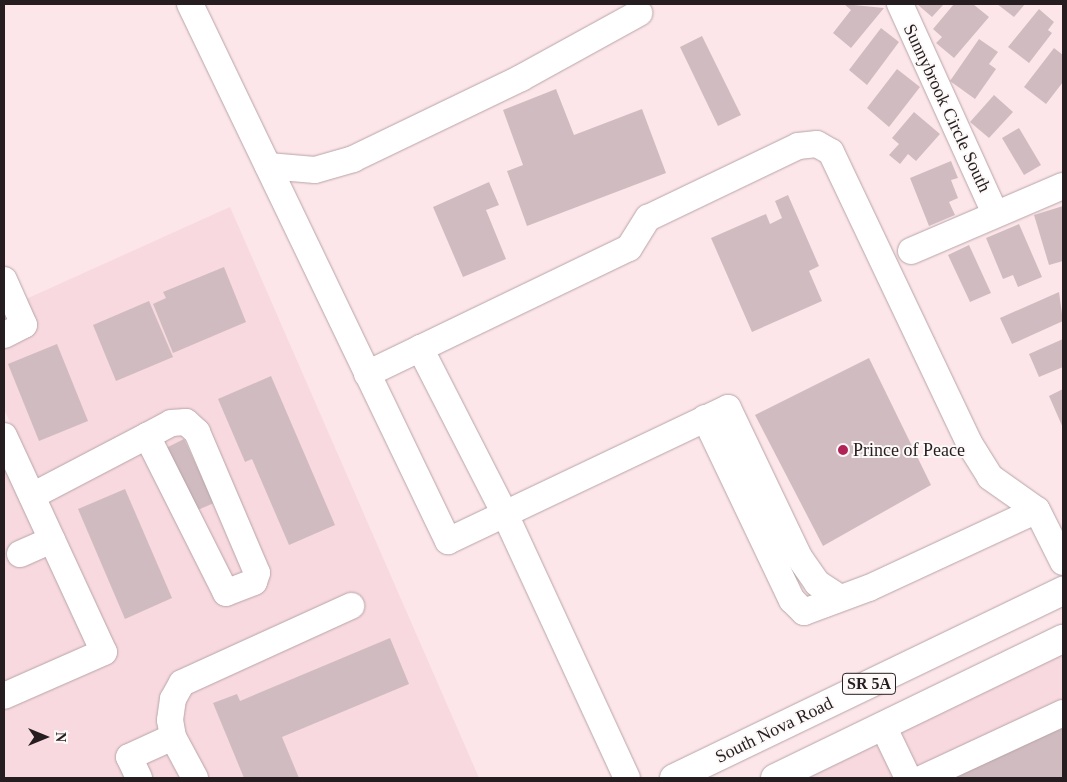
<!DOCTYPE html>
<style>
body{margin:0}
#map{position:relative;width:1067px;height:782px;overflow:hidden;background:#fce6ea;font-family:"Times New Roman",serif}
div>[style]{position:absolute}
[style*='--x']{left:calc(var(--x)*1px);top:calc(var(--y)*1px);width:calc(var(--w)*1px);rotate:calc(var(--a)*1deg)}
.built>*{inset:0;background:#f7d9df}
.building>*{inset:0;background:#d0bcc0}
.roads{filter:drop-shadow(0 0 1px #b8a4a7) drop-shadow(0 0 1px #b8a4a7)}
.minor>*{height:26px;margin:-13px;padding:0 13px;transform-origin:13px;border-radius:13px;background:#fff}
.major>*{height:28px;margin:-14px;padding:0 14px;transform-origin:14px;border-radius:14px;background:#fff}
.dots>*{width:14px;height:14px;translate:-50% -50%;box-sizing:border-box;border:2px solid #fdf9f9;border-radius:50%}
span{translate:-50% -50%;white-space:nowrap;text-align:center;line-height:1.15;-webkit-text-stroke:4px #fdf9f9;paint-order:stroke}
.shield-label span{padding:1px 4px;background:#fdf9f9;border:1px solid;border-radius:4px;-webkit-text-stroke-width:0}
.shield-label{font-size:16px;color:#251d1f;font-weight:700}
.street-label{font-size:18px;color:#251d1f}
.poi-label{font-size:18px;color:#251d1f}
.left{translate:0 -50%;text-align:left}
.frame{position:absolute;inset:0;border:5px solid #251d1f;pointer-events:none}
.north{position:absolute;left:20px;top:712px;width:50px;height:50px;-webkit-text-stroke:4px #fdf9f9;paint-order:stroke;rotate:90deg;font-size:14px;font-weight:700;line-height:20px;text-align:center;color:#251d1f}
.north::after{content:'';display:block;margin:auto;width:18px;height:22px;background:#251d1f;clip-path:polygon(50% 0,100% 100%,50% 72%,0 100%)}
</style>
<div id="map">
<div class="built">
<i style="clip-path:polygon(230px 207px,479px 778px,4px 778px,4px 708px,115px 648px,4px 409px,4px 309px)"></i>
<i style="clip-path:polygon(4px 462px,90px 647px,4px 685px)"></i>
<i style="clip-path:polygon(1063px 650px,1063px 778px,799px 778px)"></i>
</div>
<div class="building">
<i style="clip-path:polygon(844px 4px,884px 8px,851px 48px,833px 33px,851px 10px)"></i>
<i style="clip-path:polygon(917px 4px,944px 4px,932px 17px)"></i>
<i style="clip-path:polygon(954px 4px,973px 4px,989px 17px,954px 58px,936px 43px,942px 37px,933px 29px)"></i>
<i style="clip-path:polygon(997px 4px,1025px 4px,1014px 17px)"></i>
<i style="clip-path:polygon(1039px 9px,1054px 22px,1048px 30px,1052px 33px,1029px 63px,1008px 47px)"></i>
<i style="clip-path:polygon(881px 28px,899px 42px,867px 85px,849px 70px)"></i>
<i style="clip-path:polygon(702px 36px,741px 115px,718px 126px,680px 47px)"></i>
<i style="clip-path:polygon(979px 39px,998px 52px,989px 64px,996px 69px,975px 99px,950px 81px)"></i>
<i style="clip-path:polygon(1054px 48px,1063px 55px,1063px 82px,1046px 104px,1024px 87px)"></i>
<i style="clip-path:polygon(897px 69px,920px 87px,889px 127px,867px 108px)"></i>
<i style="clip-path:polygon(556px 89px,574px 135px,642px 109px,666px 173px,527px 226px,507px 171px,523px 165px,503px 110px)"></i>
<i style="clip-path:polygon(994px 95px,1013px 112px,989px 138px,970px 122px)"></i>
<i style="clip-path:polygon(914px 112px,940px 134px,916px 161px,908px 154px,900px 164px,889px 155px,899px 144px,892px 138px)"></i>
<i style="clip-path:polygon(1019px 128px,1041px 165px,1024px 175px,1002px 138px)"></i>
<i style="clip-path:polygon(951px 161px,958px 178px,951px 180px,958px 198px,949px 202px,955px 215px,929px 226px,910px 178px)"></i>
<i style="clip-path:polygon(489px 182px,499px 205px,486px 210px,506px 259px,463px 277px,433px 207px)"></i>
<i style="clip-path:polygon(788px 195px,819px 266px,809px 271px,822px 301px,752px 332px,711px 238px,766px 214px,770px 224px,782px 218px,775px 201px)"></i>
<i style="clip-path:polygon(1063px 206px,1063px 261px,1049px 265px,1034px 215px)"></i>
<i style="clip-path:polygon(1019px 224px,1042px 277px,1018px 287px,1013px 275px,1003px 279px,986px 238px)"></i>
<i style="clip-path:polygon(969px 245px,991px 293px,970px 302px,948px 255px)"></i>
<i style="clip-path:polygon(224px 267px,246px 322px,173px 353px,153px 304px,166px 298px,163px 292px)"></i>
<i style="clip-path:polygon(1059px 292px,1063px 321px,1012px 344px,1000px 318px)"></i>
<i style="clip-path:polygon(149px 301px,173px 357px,116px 381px,93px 325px)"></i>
<i style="clip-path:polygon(1063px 339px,1063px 367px,1039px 377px,1029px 354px)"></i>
<i style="clip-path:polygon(57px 344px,88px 421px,39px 441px,8px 364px)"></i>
<i style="clip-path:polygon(869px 358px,931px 485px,823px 546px,755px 415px)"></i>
<i style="clip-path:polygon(271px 376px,335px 525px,289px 545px,252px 459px,245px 462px,218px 399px)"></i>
<i style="clip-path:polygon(1063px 389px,1063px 428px,1049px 396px)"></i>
<i style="clip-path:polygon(184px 439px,214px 503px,193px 512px,164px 449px)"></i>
<i style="clip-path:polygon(125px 489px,172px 598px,125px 619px,78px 509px)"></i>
<i style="clip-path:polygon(390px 638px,409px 684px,282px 737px,299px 778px,244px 778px,213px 703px,237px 694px,240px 701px)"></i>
<i style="clip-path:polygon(1063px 728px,1063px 778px,947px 778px)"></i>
</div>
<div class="roads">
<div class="minor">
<i style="--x:190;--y:4;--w:596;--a:64.34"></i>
<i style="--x:448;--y:541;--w:310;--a:-25.4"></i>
<i style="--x:728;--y:408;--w:165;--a:64.5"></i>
<i style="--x:799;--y:557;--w:32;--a:55"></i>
<i style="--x:817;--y:583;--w:27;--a:33"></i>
<i style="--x:900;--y:4;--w:230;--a:65.6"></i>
<i style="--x:268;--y:166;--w:47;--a:4.9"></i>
<i style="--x:315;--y:170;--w:40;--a:-16"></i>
<i style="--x:353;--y:159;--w:187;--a:-25.7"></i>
<i style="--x:521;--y:78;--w:135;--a:-28.8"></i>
<i style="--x:911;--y:251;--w:165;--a:-23.2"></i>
<i style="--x:4;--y:280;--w:49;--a:66"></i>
<i style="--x:24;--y:325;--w:22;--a:153"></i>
<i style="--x:420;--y:348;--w:186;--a:62.9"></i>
<i style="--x:505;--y:514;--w:291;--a:65.2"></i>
<i style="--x:367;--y:374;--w:291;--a:-25.7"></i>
<i style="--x:629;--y:248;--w:36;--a:-58"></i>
<i style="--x:648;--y:218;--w:166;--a:-25.6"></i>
<i style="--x:798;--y:146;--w:19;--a:-6"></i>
<i style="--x:817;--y:144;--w:16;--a:30"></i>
<i style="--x:831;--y:152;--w:322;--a:64.6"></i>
<i style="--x:969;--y:443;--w:40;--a:58"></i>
<i style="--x:990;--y:477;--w:57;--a:35.1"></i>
<i style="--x:705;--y:418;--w:202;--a:64.5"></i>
<i style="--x:792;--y:600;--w:17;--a:45"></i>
<i style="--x:804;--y:612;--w:69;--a:-20.3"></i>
<i style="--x:869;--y:588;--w:185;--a:-24.9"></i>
<i style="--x:1037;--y:510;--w:58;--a:63.4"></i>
<i style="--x:4;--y:436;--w:238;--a:65.2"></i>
<i style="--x:104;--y:652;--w:109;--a:156.3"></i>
<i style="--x:32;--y:496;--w:130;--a:-27.6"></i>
<i style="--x:147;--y:436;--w:27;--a:-28"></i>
<i style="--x:171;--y:423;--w:15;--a:-4"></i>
<i style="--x:186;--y:422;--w:15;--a:42"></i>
<i style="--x:197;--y:432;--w:153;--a:66.9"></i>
<i style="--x:257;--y:573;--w:9;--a:108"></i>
<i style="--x:254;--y:582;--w:30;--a:159"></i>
<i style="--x:226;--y:593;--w:176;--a:-116.7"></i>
<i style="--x:20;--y:554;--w:35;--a:-24"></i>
<i style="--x:883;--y:726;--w:58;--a:64.3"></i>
<i style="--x:139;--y:778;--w:23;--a:-115"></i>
<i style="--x:129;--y:757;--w:48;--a:-24.4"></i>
<i style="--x:195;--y:778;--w:47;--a:-118.2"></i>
<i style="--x:173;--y:737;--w:17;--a:-100"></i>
<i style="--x:170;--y:720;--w:21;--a:-82"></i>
<i style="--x:173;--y:699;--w:18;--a:-61"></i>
<i style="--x:182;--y:683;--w:186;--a:-24.5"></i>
<i style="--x:923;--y:778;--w:154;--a:-24.9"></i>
</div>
<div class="major">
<i style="--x:674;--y:778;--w:432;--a:-25.7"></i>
<i style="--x:775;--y:778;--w:320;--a:-25.8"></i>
</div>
</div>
<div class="dots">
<i style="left:843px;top:450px;background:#b12257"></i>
</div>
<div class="shield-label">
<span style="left:869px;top:684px">SR 5A</span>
</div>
<div class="street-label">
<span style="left:947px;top:108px;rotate:65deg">Sunnybrook Circle South</span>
<span style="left:774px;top:730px;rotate:-26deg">South Nova Road</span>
</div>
<div class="poi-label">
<span class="left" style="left:853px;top:450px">Prince of Peace</span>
</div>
<div class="frame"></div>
<div class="north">N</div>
</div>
